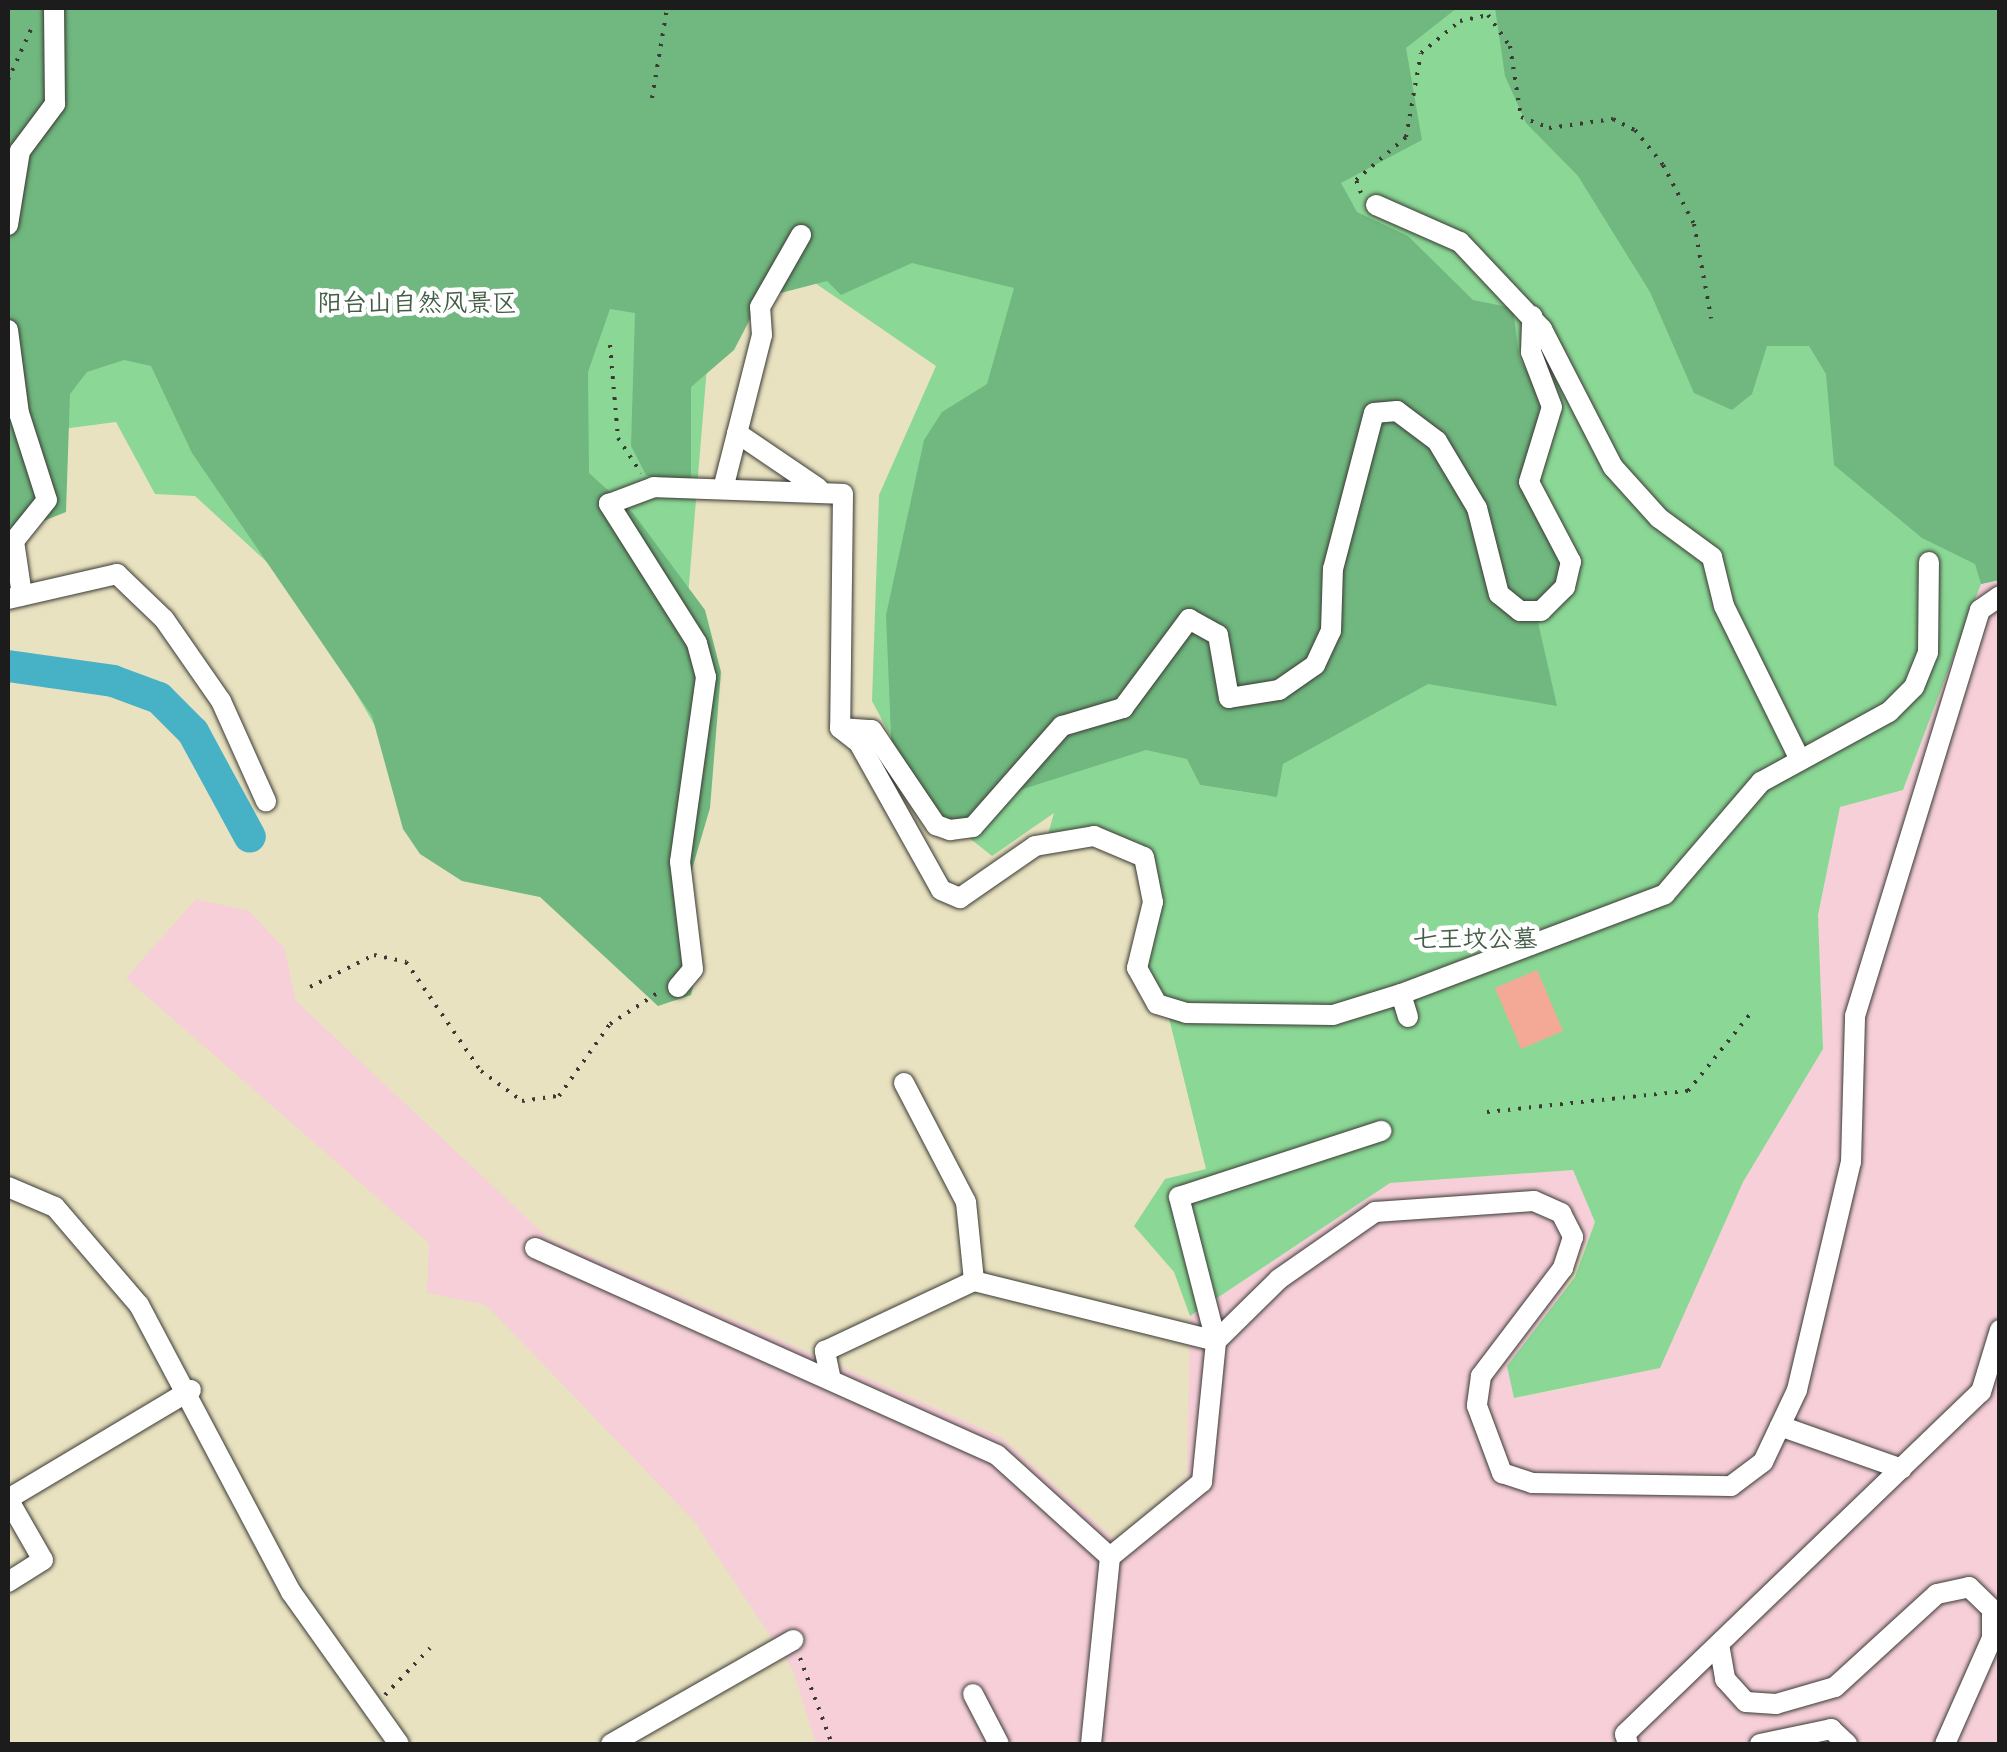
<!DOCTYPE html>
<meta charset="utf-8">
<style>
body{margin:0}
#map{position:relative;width:2007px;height:1752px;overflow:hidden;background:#e8e2c0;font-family:"Playpen Sans","LXGW WenKai TC",sans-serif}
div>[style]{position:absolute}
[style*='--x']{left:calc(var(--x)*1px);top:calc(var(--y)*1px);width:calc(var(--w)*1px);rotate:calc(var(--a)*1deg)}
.built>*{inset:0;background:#f6cfd9}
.green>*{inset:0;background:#8bd896}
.forest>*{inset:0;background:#70b87f}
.river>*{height:32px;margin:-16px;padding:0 16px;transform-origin:16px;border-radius:16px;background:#47b1c5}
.building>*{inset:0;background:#f3a995}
.path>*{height:4px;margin-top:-2px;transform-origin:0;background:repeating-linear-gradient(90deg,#3b3a35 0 2.5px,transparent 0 10.5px)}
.roads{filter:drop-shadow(0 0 2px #3b3a35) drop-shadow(0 0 2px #3b3a35)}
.minor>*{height:20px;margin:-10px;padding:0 10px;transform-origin:10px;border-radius:10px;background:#fff}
span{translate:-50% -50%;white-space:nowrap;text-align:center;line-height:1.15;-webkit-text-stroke:9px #fff;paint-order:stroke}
.park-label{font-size:25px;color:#435e47}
.frame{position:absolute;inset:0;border:10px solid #1c1c1c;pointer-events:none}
</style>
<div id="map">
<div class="built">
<i style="clip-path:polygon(1999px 580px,1999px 1744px,816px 1744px,793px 1670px,694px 1521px,486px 1305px,427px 1293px,429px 1243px,126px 978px,196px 899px,249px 911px,284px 948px,296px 1001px,548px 1238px,1001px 1437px,1116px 1541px,1187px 1477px,1190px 1316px,1390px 1183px,1573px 1170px,1596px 1221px,1514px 1398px,1581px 1386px,1743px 1182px,1823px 1049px,1818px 915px,1840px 807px,1903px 790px,1981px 584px)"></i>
</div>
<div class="green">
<i style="clip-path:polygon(evenodd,8px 8px,1999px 8px,1999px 580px,1981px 584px,1903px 790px,1840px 807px,1818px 915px,1823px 1049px,1743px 1182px,1660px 1368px,1514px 1398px,1507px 1366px,1575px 1277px,1595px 1222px,1573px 1170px,1390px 1183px,1190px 1316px,1174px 1272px,1134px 1226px,1165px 1179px,1206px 1169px,1167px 1010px,1148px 1007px,1145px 907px,1131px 852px,1102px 838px,1044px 848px,1054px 813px,992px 856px,927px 804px,872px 701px,879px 495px,936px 366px,764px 248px,715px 270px,667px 851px,552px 884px,452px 857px,293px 586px,195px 496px,155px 494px,116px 422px,8px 436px,8px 8px,1192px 767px,1270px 796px,1200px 785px,1192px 767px)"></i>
</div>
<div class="forest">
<i style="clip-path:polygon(8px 8px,1457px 8px,1406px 48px,1422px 140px,1341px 183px,1357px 212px,1408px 236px,1473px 300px,1513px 308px,1519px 358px,1543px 398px,1520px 485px,1568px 551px,1558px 603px,1538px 622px,1557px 706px,1428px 684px,1283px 764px,1277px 797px,1200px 785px,1187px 759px,1146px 750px,1023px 789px,944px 836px,892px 760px,886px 615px,924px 440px,942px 412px,987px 384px,1014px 288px,912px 263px,841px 295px,827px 281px,761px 298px,734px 350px,691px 387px,691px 477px,680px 488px,646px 475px,631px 446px,635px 313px,610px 309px,588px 372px,589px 473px,633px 513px,705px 610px,721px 672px,710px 808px,690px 876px,697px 968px,691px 995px,658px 1006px,540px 897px,462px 881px,420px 854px,403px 829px,372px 716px,192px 453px,151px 366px,124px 360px,87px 372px,70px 394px,66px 512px,8px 535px)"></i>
<i style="clip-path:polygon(1495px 8px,1999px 8px,1999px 580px,1981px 584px,1975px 564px,1922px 538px,1834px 465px,1826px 374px,1809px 346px,1767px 346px,1752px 394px,1732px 410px,1694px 393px,1650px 292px,1578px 176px,1526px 123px,1505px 76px)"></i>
</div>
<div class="river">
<i style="--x:8;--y:666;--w:106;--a:8.1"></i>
<i style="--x:113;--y:681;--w:49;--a:20.3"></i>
<i style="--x:159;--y:698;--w:48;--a:45"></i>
<i style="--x:193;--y:732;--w:119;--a:61.5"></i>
</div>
<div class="building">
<i style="clip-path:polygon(1537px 970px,1563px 1031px,1521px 1049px,1495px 988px)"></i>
</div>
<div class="path">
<i style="--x:8;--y:80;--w:60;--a:-65.6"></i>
<i style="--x:652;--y:98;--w:91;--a:-80.5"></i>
<i style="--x:1361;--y:193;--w:14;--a:-111"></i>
<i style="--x:1356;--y:180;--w:66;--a:-40.7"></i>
<i style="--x:1406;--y:137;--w:85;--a:-79.9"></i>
<i style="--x:1421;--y:53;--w:50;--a:-39.4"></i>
<i style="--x:1460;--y:21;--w:29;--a:-12"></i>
<i style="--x:1488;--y:15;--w:38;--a:55"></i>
<i style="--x:1510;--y:46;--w:72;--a:81.2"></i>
<i style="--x:1521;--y:117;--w:30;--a:21"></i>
<i style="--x:1549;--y:128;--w:65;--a:-8"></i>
<i style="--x:1613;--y:119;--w:25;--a:27"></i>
<i style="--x:1635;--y:130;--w:45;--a:51.3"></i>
<i style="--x:1663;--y:165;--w:67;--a:62.3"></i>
<i style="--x:1694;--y:224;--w:96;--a:79.7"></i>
<i style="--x:610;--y:345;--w:93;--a:85.1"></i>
<i style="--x:618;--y:438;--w:42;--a:56.7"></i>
<i style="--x:310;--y:987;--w:72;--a:-26.6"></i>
<i style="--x:374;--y:955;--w:33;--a:12"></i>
<i style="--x:406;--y:962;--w:132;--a:55.5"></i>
<i style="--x:481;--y:1071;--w:51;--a:36.2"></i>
<i style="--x:522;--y:1101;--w:37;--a:-8"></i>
<i style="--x:559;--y:1096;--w:88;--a:-54.7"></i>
<i style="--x:610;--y:1024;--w:59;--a:-33.1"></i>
<i style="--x:1487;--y:1112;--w:202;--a:-6"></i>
<i style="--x:1688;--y:1091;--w:100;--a:-51.1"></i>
<i style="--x:800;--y:1658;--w:92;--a:69.6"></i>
<i style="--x:385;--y:1695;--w:65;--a:-46.2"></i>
</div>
<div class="roads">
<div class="minor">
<i style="--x:1376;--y:205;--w:92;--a:23.8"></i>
<i style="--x:1460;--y:242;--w:120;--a:46.7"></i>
<i style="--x:1542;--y:329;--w:155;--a:62.8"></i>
<i style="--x:1613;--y:467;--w:69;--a:48"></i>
<i style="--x:1659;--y:518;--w:66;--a:36.3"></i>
<i style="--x:1712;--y:557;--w:50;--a:76.2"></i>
<i style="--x:1724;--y:606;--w:172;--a:63.7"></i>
<i style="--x:8;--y:225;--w:75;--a:-80.8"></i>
<i style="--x:20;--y:151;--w:59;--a:-53.3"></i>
<i style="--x:55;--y:104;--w:96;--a:-90.6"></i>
<i style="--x:8;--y:330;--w:84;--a:82.5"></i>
<i style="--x:19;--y:413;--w:91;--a:72.2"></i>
<i style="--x:47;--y:500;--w:53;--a:128.8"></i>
<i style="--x:14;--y:541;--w:55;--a:81.6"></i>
<i style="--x:737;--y:433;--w:98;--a:34.2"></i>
<i style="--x:723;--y:489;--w:159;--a:-75.8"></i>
<i style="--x:762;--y:335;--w:28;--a:-94"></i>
<i style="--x:760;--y:307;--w:83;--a:-60.3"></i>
<i style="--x:8;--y:599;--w:112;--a:-12.9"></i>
<i style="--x:117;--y:574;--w:65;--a:43.8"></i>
<i style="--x:164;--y:619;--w:100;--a:55.2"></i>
<i style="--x:221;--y:701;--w:110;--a:65.8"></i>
<i style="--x:840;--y:728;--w:32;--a:4"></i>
<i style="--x:872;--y:730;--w:115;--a:56"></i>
<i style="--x:936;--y:825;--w:15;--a:20"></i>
<i style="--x:950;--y:830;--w:23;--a:-7"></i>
<i style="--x:973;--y:827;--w:135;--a:-48.6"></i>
<i style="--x:1062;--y:726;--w:64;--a:-16.4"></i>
<i style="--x:1123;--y:708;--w:111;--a:-53.4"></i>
<i style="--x:1189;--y:619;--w:33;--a:29"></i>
<i style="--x:1218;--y:635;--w:64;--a:80.1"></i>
<i style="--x:1229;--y:698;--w:51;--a:-9.1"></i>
<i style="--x:1279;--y:690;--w:44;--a:-34.8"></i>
<i style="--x:1315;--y:665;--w:38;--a:-65"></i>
<i style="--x:1331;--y:631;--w:62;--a:-88.2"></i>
<i style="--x:1333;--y:569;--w:161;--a:-75.3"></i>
<i style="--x:1374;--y:413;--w:23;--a:-5"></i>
<i style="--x:1397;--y:411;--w:50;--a:36.9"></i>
<i style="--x:1437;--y:441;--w:78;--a:59.2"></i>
<i style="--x:1477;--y:508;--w:89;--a:75.7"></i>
<i style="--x:1499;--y:594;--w:27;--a:39"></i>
<i style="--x:1520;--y:611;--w:21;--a:0"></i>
<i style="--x:1541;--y:611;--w:34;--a:-45"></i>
<i style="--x:1565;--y:587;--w:26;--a:-77"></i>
<i style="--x:1571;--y:562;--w:90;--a:-117.7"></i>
<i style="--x:1529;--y:482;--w:78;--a:-73"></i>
<i style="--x:1552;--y:407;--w:59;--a:-110.9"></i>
<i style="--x:1531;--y:352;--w:36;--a:-88"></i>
<i style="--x:678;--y:987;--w:23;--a:-50"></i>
<i style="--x:693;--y:969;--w:108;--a:-96.9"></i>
<i style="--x:680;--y:862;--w:187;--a:-82"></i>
<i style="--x:706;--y:677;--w:35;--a:-105"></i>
<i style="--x:697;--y:643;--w:165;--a:-122.3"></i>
<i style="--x:609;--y:504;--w:48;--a:-20.7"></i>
<i style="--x:654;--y:487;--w:189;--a:2.1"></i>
<i style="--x:843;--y:494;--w:234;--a:90.7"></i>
<i style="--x:840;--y:728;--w:24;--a:38"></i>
<i style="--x:859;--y:743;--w:168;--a:60.8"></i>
<i style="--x:941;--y:890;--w:21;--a:23"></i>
<i style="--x:960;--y:898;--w:91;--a:-34.7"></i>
<i style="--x:1035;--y:846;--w:60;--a:-9.6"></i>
<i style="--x:1094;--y:836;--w:54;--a:22.8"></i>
<i style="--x:1144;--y:857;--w:46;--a:78.7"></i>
<i style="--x:1153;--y:902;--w:68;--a:103.6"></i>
<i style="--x:1137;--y:968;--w:41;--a:60.9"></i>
<i style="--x:1157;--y:1004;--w:30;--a:17"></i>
<i style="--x:1186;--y:1013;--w:147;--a:0.8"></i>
<i style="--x:1333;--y:1015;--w:71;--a:-17.2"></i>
<i style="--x:1408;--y:1017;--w:24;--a:-107"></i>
<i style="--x:1401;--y:994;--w:282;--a:-20.7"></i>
<i style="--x:1665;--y:894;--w:148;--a:-49.4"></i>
<i style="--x:1761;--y:782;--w:146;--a:-28.7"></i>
<i style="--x:1889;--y:712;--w:35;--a:-45"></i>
<i style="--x:1914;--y:687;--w:37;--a:-68"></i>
<i style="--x:1928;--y:653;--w:91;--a:-89.4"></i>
<i style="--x:904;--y:1083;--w:134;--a:62.5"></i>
<i style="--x:966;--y:1202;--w:79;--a:84.2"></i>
<i style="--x:974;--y:1281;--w:249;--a:13.9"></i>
<i style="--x:1216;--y:1341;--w:149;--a:-104.4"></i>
<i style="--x:1179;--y:1197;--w:213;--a:-18.1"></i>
<i style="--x:8;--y:1187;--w:51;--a:23.1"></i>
<i style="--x:55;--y:1207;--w:129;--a:49.4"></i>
<i style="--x:139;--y:1305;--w:325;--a:62.1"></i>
<i style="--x:291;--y:1592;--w:186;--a:54.6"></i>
<i style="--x:535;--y:1248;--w:506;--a:24.13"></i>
<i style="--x:997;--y:1455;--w:152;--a:42.1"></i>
<i style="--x:1110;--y:1557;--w:119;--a:-39.2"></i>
<i style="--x:1202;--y:1482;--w:142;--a:-84.3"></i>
<i style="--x:1216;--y:1341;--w:88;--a:-44.5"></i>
<i style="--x:1279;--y:1279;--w:117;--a:-34.9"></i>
<i style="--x:1375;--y:1212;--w:159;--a:-4"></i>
<i style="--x:1534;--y:1201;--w:30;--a:24"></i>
<i style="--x:1561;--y:1213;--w:27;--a:63"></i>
<i style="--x:1573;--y:1237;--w:33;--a:108"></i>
<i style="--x:1563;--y:1268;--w:136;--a:127.2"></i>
<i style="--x:1481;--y:1376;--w:30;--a:98"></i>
<i style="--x:1477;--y:1406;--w:72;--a:69.5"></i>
<i style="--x:1502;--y:1473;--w:32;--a:18"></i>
<i style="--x:1532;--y:1483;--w:199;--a:0.9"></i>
<i style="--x:1731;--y:1486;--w:40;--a:-37"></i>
<i style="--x:1763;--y:1462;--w:80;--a:-64.7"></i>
<i style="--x:1797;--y:1390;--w:234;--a:-76.7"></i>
<i style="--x:1851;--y:1162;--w:146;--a:-88.4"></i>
<i style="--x:1855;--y:1016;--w:425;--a:-72.9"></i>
<i style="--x:1980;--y:610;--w:24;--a:-35"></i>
<i style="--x:831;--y:1380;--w:30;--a:-102"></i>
<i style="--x:825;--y:1351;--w:165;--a:-25.2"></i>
<i style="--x:1780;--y:1426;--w:129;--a:19.4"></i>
<i style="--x:8;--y:1499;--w:213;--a:-30.8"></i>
<i style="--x:8;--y:1499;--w:70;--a:60.2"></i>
<i style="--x:43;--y:1560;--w:41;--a:147.8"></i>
<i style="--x:1719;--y:1644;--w:36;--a:80"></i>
<i style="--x:1725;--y:1679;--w:31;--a:48"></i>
<i style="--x:1746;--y:1702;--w:30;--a:4"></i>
<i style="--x:1776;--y:1704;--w:61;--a:-16.1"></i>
<i style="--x:1835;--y:1687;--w:138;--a:-42.4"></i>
<i style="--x:1937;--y:1594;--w:33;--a:-12"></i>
<i style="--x:1969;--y:1587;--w:32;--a:44"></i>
<i style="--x:1992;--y:1609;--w:29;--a:90"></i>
<i style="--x:1992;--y:1638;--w:116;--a:113.9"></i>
<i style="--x:973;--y:1694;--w:56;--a:62.5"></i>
<i style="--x:611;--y:1744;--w:210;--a:-29.7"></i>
<i style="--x:1091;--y:1744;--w:188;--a:-84.2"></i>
<i style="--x:1628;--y:1744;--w:10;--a:-107"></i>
<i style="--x:1625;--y:1734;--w:494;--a:-43.9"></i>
<i style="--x:1981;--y:1392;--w:65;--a:-73"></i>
<i style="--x:1760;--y:1744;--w:73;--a:-11.9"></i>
<i style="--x:1831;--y:1729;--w:22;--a:43"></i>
</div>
</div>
<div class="park-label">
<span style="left:417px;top:301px">阳台山自然风景区</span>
<span style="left:1475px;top:937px">七王坟公墓</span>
</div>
<div class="frame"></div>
</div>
